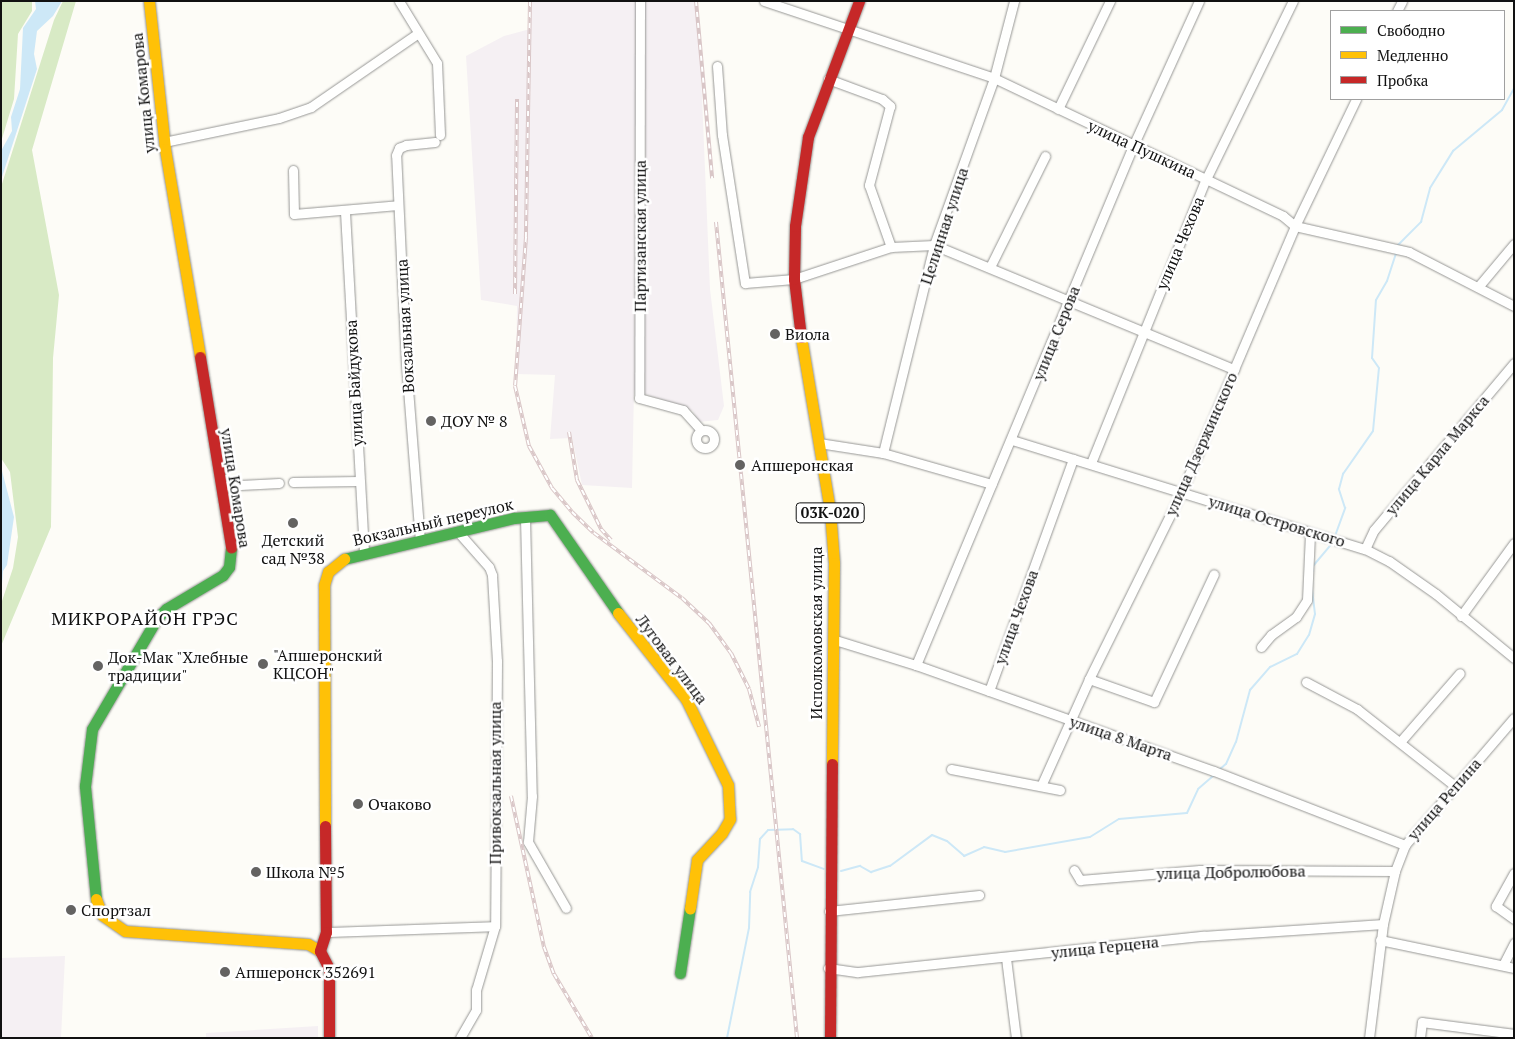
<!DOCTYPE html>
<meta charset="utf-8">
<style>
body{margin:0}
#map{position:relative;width:1515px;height:1039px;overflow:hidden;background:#fdfcf7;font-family:"PT Serif",serif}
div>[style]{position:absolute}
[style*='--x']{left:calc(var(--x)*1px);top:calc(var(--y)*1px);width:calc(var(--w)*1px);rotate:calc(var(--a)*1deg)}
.industrial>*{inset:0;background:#f5f0f3}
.forest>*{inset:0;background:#d8eac5}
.water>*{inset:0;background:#cde8f7}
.stream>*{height:2px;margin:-1px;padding:0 1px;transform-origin:1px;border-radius:1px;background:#cde8f7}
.roads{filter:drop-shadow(0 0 1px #979795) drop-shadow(0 0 1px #979795)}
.street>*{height:9px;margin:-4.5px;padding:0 4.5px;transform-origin:4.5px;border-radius:4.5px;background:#fffffe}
.street>.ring{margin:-4.5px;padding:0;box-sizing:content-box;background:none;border:9px solid #fffffe;border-radius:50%}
.fast>*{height:11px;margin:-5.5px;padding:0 5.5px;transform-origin:5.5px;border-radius:5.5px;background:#4caf50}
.slow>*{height:11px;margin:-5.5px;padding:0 5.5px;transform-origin:5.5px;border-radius:5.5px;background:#ffc107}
.jam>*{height:11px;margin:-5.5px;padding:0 5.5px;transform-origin:5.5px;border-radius:5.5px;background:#c62828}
.rail>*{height:4px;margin-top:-2px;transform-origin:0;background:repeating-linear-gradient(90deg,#fff 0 5.5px,#d9c6c7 0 11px);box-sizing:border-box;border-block:1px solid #d9c6c7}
.dots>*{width:14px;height:14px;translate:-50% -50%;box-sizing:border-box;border:2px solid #fff;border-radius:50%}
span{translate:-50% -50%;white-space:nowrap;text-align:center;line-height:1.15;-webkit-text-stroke:5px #fff;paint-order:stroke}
.shield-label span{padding:1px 4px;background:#fff;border:1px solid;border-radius:4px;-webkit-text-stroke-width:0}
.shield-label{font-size:15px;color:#111;font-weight:700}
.street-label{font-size:16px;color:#111}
.poi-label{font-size:16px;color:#111}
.left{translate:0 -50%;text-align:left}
.neighbourhood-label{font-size:18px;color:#111;letter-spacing:1px}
.frame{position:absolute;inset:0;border:2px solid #111;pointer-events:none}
.legend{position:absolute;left:1330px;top:10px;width:175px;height:90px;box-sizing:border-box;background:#fff;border:1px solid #a0a0a0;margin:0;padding:6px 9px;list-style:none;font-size:15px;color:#111}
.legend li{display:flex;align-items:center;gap:10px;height:25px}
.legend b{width:25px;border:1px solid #a0a0a0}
</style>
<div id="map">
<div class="industrial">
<i style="clip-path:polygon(531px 1px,698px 1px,710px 289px,724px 406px,718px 420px,698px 422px,693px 411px,634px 390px,632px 488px,582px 485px,572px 438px,550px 439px,555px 375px,516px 374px,517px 306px,481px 300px,466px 56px,504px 36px,530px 29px)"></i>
<i style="clip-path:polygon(65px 956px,61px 1038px,1px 1038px,1px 958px)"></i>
<i style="clip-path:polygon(318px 1026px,318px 1038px,206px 1038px,206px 1033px)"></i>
</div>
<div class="forest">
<i style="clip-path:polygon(1px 1px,32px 1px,32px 11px,18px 34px,14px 99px,1px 142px)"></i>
<i style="clip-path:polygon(63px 1px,76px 1px,32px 150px,59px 295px,53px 358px,51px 527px,1px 646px,1px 604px,13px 568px,18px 537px,10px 472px,1px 458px,1px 187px,54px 20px)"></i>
</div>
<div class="water">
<i style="clip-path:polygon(35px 1px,62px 1px,53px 16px,37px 31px,34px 54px,37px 69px,1px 180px,1px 151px,12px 131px,11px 117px,20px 89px,23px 28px,36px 9px)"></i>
<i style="clip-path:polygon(1px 467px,14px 517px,7px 565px,3px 571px,1px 598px)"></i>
</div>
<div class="stream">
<i style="--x:1398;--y:245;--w:33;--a:-45"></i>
<i style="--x:1421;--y:222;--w:35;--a:-75"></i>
<i style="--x:1430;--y:188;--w:44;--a:-58.1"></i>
<i style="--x:1453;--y:151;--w:64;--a:-39.9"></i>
<i style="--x:1502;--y:110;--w:25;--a:-61"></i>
<i style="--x:1335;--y:536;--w:30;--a:-70"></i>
<i style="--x:1345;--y:508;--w:20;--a:-108"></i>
<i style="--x:1339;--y:489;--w:16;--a:-75"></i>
<i style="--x:1343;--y:474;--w:52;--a:-55.1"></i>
<i style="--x:1373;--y:431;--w:63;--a:-84.6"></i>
<i style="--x:1379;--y:368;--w:12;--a:-125"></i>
<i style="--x:1372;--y:358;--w:58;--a:-86.1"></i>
<i style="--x:1376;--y:300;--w:22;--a:-60"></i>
<i style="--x:1387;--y:281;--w:29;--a:-72"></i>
<i style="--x:1313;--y:571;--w:5;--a:-90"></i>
<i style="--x:1313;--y:566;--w:30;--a:-50"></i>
<i style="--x:1219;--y:770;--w:9;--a:-41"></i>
<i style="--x:1226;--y:764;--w:24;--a:-66"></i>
<i style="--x:1236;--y:742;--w:54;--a:-74.9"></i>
<i style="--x:1250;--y:690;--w:30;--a:-49"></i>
<i style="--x:1270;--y:667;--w:30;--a:-26"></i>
<i style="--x:1297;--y:654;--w:22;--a:-58"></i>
<i style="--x:1309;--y:635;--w:22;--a:-74"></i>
<i style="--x:1315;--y:614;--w:26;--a:-97"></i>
<i style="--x:841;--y:871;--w:20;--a:-15"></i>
<i style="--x:860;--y:866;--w:13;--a:29"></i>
<i style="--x:871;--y:872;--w:20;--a:-18"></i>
<i style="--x:890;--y:866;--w:52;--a:-36.4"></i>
<i style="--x:932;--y:835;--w:16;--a:22"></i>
<i style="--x:947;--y:841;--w:23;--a:41"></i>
<i style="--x:964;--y:856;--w:22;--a:-24"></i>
<i style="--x:984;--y:847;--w:22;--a:13"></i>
<i style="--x:1005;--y:852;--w:86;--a:-10"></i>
<i style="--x:1090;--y:837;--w:34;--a:-32"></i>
<i style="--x:1119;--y:819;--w:68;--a:-5"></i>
<i style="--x:1187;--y:813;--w:26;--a:-65"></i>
<i style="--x:1198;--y:789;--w:21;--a:-41"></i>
<i style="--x:727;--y:1038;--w:112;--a:-78.7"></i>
<i style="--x:749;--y:928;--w:36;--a:-88"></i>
<i style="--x:750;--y:892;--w:26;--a:-72"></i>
<i style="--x:758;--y:867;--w:28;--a:-86"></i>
<i style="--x:760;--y:839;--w:12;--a:-48"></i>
<i style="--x:768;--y:830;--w:25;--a:-2"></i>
<i style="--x:793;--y:829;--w:9;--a:36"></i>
<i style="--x:800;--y:834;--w:27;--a:86"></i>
<i style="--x:802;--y:861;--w:23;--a:20"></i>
</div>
<div class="roads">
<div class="street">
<i style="--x:399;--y:1;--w:73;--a:58.5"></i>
<i style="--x:437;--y:63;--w:72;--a:87.6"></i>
<i style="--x:640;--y:1;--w:397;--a:90.1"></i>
<i style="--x:639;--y:398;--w:46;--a:15.3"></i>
<i style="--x:683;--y:410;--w:27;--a:48"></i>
<i style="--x:764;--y:1;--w:243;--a:18.5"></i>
<i style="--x:994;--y:78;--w:320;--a:25.5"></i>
<i style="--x:1283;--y:216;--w:16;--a:40"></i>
<i style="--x:1295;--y:226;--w:117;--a:12.8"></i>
<i style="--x:1409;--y:252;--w:118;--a:27.2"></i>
<i style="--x:1397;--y:11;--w:11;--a:-63"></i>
<i style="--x:717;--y:66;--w:69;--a:85.9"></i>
<i style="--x:722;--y:135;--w:150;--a:81.2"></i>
<i style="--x:745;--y:283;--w:49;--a:-4.7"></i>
<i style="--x:794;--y:279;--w:102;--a:-18.3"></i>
<i style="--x:891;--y:247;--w:43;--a:-2.7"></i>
<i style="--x:934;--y:245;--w:325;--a:22.5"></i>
<i style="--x:828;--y:79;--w:58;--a:20.3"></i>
<i style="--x:882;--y:99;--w:11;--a:41"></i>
<i style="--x:890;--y:106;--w:82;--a:104.9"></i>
<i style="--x:869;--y:185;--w:66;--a:70.5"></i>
<i style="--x:1058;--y:109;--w:120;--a:-64.3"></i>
<i style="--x:164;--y:142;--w:117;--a:-11.8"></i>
<i style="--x:279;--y:118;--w:34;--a:-19"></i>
<i style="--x:311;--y:107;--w:129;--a:-34.6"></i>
<i style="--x:293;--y:170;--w:44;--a:88.7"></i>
<i style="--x:294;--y:214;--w:104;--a:-4.9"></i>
<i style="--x:345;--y:212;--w:342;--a:86.8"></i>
<i style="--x:990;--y:267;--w:124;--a:-63.6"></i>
<i style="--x:1478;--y:287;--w:56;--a:-50.1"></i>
<i class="ring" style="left:696px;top:430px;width:9px;height:9px"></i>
<i style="--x:1012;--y:440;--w:369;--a:17.2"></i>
<i style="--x:1365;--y:549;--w:27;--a:27"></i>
<i style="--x:1389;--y:561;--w:57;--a:35.1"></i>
<i style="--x:1436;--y:594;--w:101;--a:39.4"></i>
<i style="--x:819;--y:443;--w:65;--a:8.9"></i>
<i style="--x:883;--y:453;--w:113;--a:15.9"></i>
<i style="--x:883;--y:453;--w:214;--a:-76.2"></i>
<i style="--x:934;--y:245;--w:177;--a:-70.2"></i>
<i style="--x:994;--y:78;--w:80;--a:-75.4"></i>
<i style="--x:1091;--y:463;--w:306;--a:-68"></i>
<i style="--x:1206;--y:179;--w:198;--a:-64"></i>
<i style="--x:293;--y:482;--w:66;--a:-0.9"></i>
<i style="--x:221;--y:486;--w:58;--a:-3"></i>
<i style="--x:525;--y:518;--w:278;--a:88.6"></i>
<i style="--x:532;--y:796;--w:46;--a:95"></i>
<i style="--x:528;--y:842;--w:76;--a:60.1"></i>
<i style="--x:459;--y:533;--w:45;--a:48.6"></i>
<i style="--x:489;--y:567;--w:9;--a:69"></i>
<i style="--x:492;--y:575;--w:86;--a:86.7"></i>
<i style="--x:497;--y:661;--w:265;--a:90.4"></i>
<i style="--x:495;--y:926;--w:67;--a:106.5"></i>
<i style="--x:476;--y:990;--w:20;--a:90"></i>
<i style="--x:476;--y:1010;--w:32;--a:120"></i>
<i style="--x:420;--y:541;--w:178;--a:-94.5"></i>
<i style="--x:406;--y:364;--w:209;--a:-92.7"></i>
<i style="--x:396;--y:155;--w:8;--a:-67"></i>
<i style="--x:399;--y:148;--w:8;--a:-23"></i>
<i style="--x:406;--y:145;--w:29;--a:-6"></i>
<i style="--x:1365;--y:549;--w:21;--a:-65"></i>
<i style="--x:1374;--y:530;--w:218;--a:-50"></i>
<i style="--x:1461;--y:616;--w:90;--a:-54"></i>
<i style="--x:835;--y:640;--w:85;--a:17.2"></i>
<i style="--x:916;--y:665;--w:316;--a:19.6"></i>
<i style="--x:1214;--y:771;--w:205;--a:21.2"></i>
<i style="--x:1261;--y:647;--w:16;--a:-50"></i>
<i style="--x:1271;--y:635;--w:31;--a:-36"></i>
<i style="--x:1296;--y:617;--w:20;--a:-57"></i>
<i style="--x:1307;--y:600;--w:66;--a:-87.4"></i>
<i style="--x:916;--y:665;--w:563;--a:-67.31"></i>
<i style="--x:1133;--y:146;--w:159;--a:-65.5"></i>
<i style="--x:1089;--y:679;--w:69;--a:19.5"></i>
<i style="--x:1154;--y:702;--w:141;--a:-64.9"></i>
<i style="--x:1306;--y:682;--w:58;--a:27.9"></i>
<i style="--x:1357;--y:709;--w:125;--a:38.2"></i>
<i style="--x:989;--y:691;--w:247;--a:-70.1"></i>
<i style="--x:1400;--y:742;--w:91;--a:-49"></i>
<i style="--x:951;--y:769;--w:111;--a:10.9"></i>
<i style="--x:1041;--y:786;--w:117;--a:-65.8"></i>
<i style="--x:1089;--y:679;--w:210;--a:-63.7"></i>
<i style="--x:1182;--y:491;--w:288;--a:-66.9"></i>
<i style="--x:1295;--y:226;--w:141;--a:-64.3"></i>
<i style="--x:1074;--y:870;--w:12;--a:59"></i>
<i style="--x:1080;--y:880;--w:120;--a:-4.8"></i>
<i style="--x:1200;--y:870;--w:195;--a:0.3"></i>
<i style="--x:1514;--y:873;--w:38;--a:119"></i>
<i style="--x:1496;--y:906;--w:22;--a:36"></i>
<i style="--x:829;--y:911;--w:151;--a:-6.1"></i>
<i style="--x:326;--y:932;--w:169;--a:-2"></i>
<i style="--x:1380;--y:940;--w:137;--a:11.8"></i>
<i style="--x:1006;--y:958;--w:81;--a:82.9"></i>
<i style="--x:1503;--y:965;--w:25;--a:-63"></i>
<i style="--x:828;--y:968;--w:30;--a:8"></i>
<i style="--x:858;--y:972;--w:347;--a:-6"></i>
<i style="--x:1203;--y:936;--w:180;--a:-3.8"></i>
<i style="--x:1369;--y:1038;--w:115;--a:-83"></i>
<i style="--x:1383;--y:924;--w:54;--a:-77.2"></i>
<i style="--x:1395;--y:871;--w:28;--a:-69"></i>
<i style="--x:1405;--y:845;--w:167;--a:-49.4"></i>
<i style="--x:1420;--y:1038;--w:16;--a:-83"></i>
<i style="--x:1422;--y:1022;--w:93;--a:7.4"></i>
</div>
<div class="fast">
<i style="--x:344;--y:559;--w:175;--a:-13.6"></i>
<i style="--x:514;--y:518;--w:36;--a:-5"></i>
<i style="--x:550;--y:515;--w:119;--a:55.2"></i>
<i style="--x:96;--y:899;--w:114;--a:-95.6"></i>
<i style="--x:85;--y:786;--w:57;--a:-83"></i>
<i style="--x:92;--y:729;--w:129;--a:-59.6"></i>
<i style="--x:157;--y:618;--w:13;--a:-45"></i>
<i style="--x:166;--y:609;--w:66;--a:-30.8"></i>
<i style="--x:223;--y:575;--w:10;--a:-53"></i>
<i style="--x:229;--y:567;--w:20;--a:-84"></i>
<i style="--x:680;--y:973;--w:66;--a:-81.3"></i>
</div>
<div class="slow">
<i style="--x:149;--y:1;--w:149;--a:83.8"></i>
<i style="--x:165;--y:149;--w:211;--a:80.4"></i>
<i style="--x:801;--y:337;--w:176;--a:80.5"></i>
<i style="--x:830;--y:511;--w:52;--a:85.6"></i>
<i style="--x:834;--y:563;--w:201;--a:90.6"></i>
<i style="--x:618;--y:613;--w:110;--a:51.7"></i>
<i style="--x:686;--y:699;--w:96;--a:64"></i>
<i style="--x:728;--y:785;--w:34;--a:87"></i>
<i style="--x:730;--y:819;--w:16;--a:120"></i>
<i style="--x:722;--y:833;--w:37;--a:133"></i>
<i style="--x:697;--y:860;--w:49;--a:98.3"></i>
<i style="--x:325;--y:826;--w:241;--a:-90.2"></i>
<i style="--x:324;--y:585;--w:14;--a:-73"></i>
<i style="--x:328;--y:572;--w:21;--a:-39"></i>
<i style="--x:96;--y:899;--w:17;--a:69"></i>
<i style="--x:102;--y:915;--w:28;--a:35"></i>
<i style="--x:125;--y:931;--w:183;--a:4.1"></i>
<i style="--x:308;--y:944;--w:14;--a:30"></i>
</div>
<div class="jam">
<i style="--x:801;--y:337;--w:58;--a:-96.9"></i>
<i style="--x:794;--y:279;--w:53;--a:-88.9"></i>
<i style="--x:795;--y:226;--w:90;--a:-81.7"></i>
<i style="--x:808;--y:137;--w:145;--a:-69.4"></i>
<i style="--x:200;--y:357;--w:193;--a:80.7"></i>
<i style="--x:325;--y:826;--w:106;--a:89.5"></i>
<i style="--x:326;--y:932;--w:20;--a:108"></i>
<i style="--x:320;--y:951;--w:20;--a:63"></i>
<i style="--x:329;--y:969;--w:69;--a:90"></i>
<i style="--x:830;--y:1038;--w:274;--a:-89.6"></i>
</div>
</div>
<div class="rail">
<i style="--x:530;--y:1;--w:236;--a:91"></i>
<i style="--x:526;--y:237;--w:149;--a:94.2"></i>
<i style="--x:515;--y:386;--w:62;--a:76.9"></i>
<i style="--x:529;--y:446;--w:48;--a:61.3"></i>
<i style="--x:552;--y:488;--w:31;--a:50"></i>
<i style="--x:572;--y:512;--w:30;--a:44"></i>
<i style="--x:594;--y:533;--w:109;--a:36.5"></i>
<i style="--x:682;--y:598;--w:37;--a:43"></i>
<i style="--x:709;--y:623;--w:37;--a:54"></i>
<i style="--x:731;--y:653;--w:40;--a:63.4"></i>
<i style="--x:749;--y:689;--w:39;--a:75"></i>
<i style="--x:696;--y:1;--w:178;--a:84.8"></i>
<i style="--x:716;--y:222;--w:820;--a:84.33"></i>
<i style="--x:515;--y:294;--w:195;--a:-89.4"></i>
<i style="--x:569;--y:432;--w:49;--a:80.5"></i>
<i style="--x:577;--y:480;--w:55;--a:63.9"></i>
<i style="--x:601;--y:529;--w:15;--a:48"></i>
<i style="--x:511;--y:796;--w:155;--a:77.7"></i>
<i style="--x:544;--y:947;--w:29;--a:70"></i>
<i style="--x:554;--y:974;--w:74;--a:59.3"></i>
</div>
<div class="dots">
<i style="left:775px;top:334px;background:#646362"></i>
<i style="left:431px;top:421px;background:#646362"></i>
<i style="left:740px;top:465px;background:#646362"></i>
<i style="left:293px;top:523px;background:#646362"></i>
<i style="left:263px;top:664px;background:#646362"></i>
<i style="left:98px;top:666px;background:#646362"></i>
<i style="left:358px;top:804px;background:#646362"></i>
<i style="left:256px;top:872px;background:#646362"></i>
<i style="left:71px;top:910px;background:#646362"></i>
<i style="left:225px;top:972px;background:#646362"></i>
</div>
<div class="shield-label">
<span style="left:830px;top:513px">03К-020</span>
</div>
<div class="street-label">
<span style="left:143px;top:93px;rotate:-96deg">улица Комарова</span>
<span style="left:1142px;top:149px;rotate:25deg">улица Пушкина</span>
<span style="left:944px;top:226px;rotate:-72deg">Целинная улица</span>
<span style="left:640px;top:236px;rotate:-90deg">Партизанская улица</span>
<span style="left:1180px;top:243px;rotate:-67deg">улица Чехова</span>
<span style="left:405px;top:326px;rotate:-93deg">Вокзальная улица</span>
<span style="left:1056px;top:333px;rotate:-68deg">улица Серова</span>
<span style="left:354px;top:383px;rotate:-93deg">улица Байдукова</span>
<span style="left:1201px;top:444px;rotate:-66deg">улица Дзержинского</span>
<span style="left:1437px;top:455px;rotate:-50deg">улица Карла Маркса</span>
<span style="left:236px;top:488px;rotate:81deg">улица Комарова</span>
<span style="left:1277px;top:521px;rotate:17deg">улица Островского</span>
<span style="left:433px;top:522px;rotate:-13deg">Вокзальный переулок</span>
<span style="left:1016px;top:617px;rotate:-70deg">улица Чехова</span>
<span style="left:816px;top:633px;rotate:-90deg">Исполкомовская улица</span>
<span style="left:672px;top:659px;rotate:53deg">Луговая улица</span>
<span style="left:1121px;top:738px;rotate:19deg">улица 8 Марта</span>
<span style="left:495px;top:783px;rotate:-90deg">Привокзальная улица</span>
<span style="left:1444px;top:799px;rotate:-49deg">улица Репина</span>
<span style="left:1231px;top:872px;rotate:-1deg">улица Добролюбова</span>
<span style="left:1105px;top:947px;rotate:-6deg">улица Герцена</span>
</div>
<div class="poi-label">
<span class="left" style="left:785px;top:334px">Виола</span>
<span class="left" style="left:441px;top:421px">ДОУ № 8</span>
<span class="left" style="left:751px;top:465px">Апшеронская</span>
<span style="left:293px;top:549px">Детский<br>сад №38</span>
<span class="left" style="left:273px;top:664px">"Апшеронский<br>КЦСОН"</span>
<span class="left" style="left:108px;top:666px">Док-Мак "Хлебные<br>традиции"</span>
<span class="left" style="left:368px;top:804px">Очаково</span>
<span class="left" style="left:266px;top:872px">Школа №5</span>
<span class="left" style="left:81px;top:910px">Спортзал</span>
<span class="left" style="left:235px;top:972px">Апшеронск 352691</span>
</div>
<div class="neighbourhood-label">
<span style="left:145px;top:618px">МИКРОРАЙОН ГРЭС</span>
</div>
<div class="frame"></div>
<ul class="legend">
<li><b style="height:6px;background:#4caf50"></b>Свободно</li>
<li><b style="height:6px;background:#ffc107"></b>Медленно</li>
<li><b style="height:6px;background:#c62828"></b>Пробка</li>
</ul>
</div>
